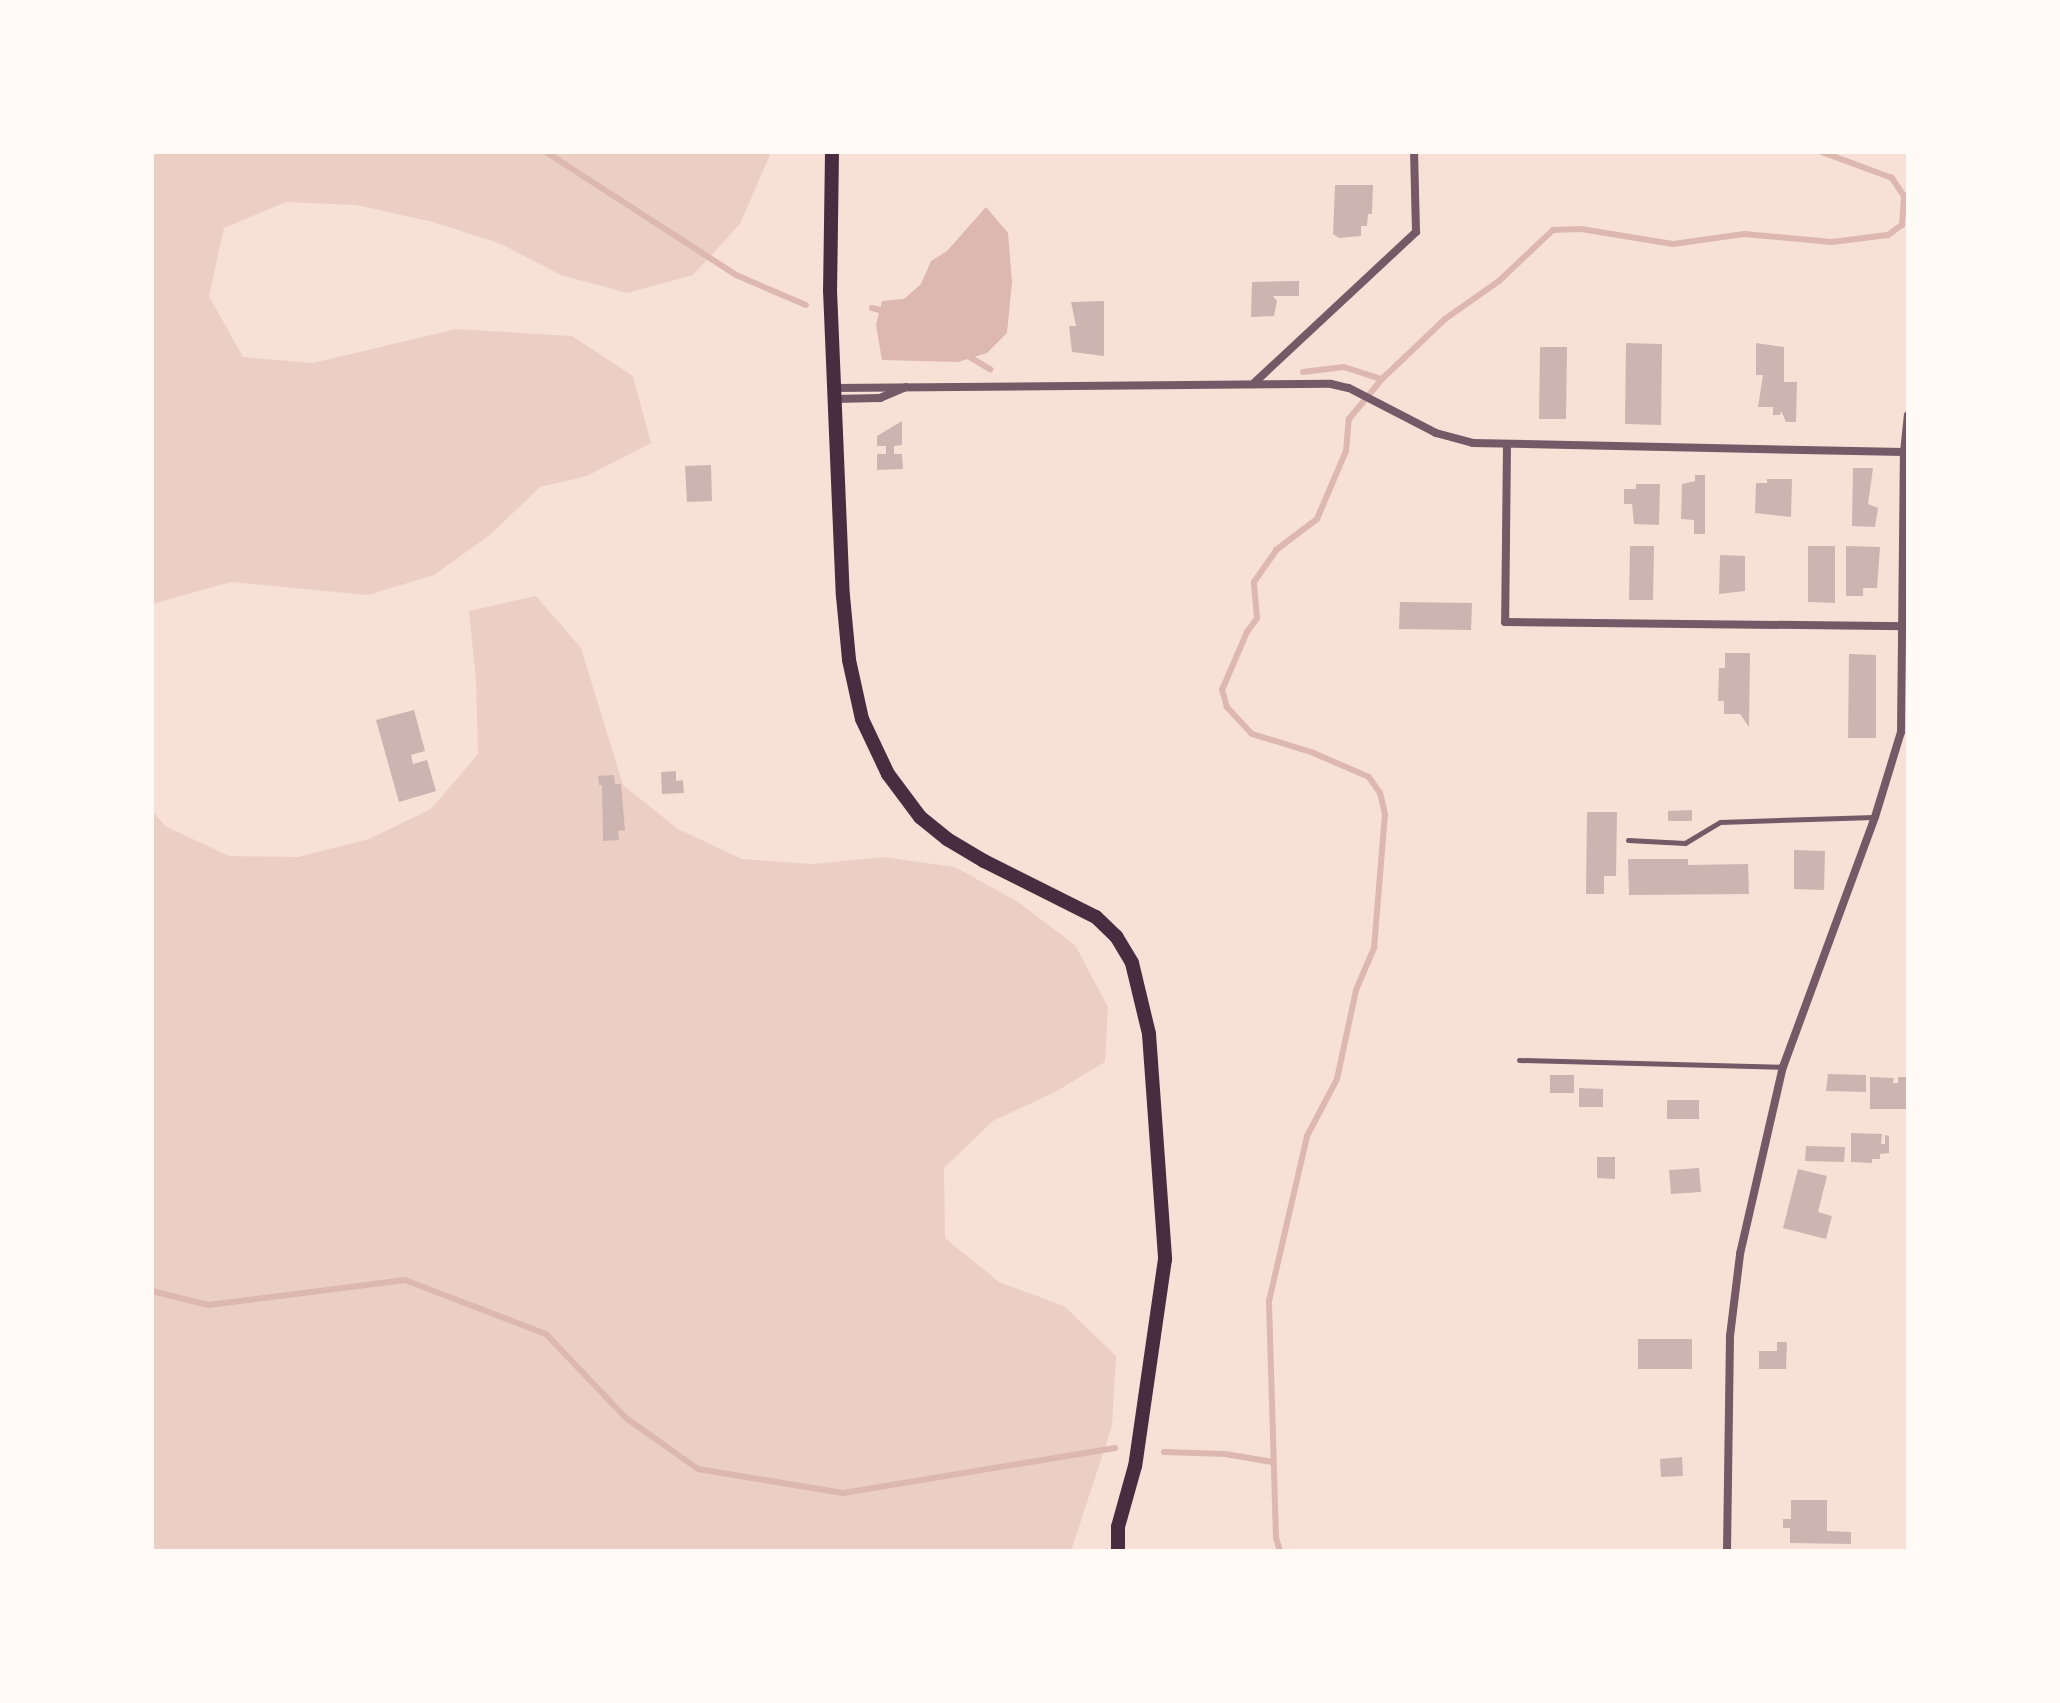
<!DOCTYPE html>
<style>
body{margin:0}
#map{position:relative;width:2060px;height:1703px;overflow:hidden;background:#f7e1d7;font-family:"Open Sans",sans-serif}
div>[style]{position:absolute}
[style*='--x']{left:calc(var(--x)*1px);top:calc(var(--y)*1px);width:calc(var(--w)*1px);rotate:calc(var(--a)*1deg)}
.green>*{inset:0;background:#ebcfc5}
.water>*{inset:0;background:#dcb8b0}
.stream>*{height:6px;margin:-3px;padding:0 3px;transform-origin:3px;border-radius:3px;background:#dcb8b0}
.building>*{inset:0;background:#ccb4b1}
.service>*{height:5px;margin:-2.5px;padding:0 2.5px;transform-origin:2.5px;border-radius:2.5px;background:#755966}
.minor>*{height:8px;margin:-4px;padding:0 4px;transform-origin:4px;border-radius:4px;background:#755966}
.secondary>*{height:14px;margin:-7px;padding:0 7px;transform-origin:7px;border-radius:7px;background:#4a2c40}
span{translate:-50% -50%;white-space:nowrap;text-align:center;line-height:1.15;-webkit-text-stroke:8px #fffaf5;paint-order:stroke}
.frame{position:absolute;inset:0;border:154px solid #fffaf5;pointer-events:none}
</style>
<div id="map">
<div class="green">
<i style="clip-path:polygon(152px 152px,771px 152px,740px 224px,693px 275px,627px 293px,561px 275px,501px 244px,433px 222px,356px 205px,286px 202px,224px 228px,209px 296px,243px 357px,313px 363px,456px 329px,572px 336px,633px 376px,651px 443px,587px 476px,540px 487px,490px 535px,434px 575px,368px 595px,231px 582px,152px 604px)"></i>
<i style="clip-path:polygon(536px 596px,581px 648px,623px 785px,678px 829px,742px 859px,812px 864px,883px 857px,955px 867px,1018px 902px,1075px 945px,1108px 1007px,1105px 1062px,1055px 1092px,993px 1121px,944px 1168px,945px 1238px,999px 1282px,1064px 1306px,1116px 1356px,1112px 1426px,1071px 1551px,152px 1551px,152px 810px,165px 826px,229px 856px,298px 857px,369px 839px,431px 809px,478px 754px,476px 680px,469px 611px)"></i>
</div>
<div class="water">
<i style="clip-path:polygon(986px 207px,1008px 233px,1012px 282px,1007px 333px,987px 353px,958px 362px,882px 360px,876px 325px,882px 301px,904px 299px,921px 284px,931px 261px,947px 251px)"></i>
</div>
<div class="stream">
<i style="--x:546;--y:152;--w:226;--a:32.9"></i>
<i style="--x:736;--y:275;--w:76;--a:23.2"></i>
<i style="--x:872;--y:308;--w:16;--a:14"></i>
<i style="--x:968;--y:356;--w:26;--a:31"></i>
<i style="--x:1303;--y:372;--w:41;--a:-7"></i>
<i style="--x:1344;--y:367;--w:40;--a:18"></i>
<i style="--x:152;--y:1291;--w:58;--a:14"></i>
<i style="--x:208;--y:1305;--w:199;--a:-7.2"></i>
<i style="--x:405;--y:1280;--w:151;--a:21"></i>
<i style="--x:546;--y:1334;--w:116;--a:46.4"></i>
<i style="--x:626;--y:1418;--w:88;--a:35.3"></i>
<i style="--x:698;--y:1469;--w:147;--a:9.4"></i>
<i style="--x:843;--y:1493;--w:276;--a:-9.4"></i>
<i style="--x:1164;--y:1452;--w:61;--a:1.9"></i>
<i style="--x:1225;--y:1454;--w:49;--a:9.5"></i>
<i style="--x:1280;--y:1551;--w:14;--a:-107"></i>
<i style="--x:1276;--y:1538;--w:237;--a:-91.7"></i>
<i style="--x:1269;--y:1301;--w:169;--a:-77"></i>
<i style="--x:1307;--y:1136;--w:64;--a:-62.2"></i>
<i style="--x:1337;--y:1079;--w:91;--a:-77.9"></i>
<i style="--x:1356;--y:990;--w:46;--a:-66.8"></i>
<i style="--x:1374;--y:948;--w:134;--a:-85.3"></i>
<i style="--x:1385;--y:814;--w:22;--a:-103"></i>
<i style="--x:1380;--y:793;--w:19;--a:-125"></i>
<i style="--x:1369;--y:777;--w:63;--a:-156.7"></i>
<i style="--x:1311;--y:752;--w:62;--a:-163"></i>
<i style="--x:1252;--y:734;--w:37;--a:-133"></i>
<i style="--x:1227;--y:707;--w:18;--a:-106"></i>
<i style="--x:1222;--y:690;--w:63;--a:-66.7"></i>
<i style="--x:1247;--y:632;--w:17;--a:-54"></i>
<i style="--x:1257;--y:618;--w:36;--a:-95"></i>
<i style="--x:1254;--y:582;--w:39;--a:-55"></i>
<i style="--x:1276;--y:550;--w:51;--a:-37.1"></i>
<i style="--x:1317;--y:519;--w:74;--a:-66.9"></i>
<i style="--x:1346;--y:451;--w:32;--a:-85"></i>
<i style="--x:1349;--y:419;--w:52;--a:-50.5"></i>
<i style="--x:1382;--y:379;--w:87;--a:-43.6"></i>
<i style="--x:1445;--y:319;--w:66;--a:-35.1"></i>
<i style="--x:1499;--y:281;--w:74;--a:-43.4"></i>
<i style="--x:1553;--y:230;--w:28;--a:-2"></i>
<i style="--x:1581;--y:229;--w:93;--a:9.3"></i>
<i style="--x:1673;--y:244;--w:72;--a:-8"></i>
<i style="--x:1744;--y:234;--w:88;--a:5.2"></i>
<i style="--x:1832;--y:242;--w:56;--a:-7.1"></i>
<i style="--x:1888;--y:235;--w:17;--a:-36"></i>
<i style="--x:1902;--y:225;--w:29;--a:-86"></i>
<i style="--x:1904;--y:196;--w:22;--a:-124"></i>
<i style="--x:1892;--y:178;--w:75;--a:-159.6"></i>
</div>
<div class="building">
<i style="clip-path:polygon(1335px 185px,1373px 185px,1372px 214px,1368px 214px,1367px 226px,1361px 226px,1361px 236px,1339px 238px,1333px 234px)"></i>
<i style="clip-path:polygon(1299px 281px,1299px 296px,1273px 296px,1277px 301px,1274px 316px,1251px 317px,1252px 282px)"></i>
<i style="clip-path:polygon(1104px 301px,1104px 356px,1072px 352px,1069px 326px,1076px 326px,1071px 302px)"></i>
<i style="clip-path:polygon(1626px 343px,1662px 344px,1661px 425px,1625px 424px)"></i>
<i style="clip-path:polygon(1756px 343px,1784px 347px,1784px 382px,1797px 382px,1796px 422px,1786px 422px,1781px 411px,1780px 415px,1773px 415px,1773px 407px,1758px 407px,1763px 375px,1756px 375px)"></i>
<i style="clip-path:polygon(1540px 347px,1567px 347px,1566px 419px,1539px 419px)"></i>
<i style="clip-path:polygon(902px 421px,902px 445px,894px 446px,894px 454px,902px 454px,903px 469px,877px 470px,877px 454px,886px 454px,886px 446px,877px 446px,877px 436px)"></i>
<i style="clip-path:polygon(711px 465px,712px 501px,687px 502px,685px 466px)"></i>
<i style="clip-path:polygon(1853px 468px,1873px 468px,1868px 504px,1878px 508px,1875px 527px,1852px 526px)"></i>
<i style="clip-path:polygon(1695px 475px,1705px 475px,1705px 534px,1694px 534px,1694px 520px,1681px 519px,1682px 484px,1695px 481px)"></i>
<i style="clip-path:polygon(1767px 479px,1792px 479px,1791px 517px,1755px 513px,1756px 483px,1767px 483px)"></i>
<i style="clip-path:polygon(1636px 484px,1660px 484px,1659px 525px,1634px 524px,1632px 504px,1624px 504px,1624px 489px,1636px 489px)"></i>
<i style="clip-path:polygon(1630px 546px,1654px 546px,1653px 600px,1629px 600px)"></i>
<i style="clip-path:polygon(1808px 546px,1835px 546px,1835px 603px,1808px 602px)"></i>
<i style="clip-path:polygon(1846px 546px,1880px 547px,1877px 588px,1863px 588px,1863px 596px,1846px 596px)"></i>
<i style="clip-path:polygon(1720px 555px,1745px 556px,1745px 591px,1719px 594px)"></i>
<i style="clip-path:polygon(1400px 602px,1472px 603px,1471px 630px,1399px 629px)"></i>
<i style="clip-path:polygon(1725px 653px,1750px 653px,1749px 727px,1740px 714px,1724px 714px,1724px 701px,1718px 701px,1719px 668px,1725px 668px)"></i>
<i style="clip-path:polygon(1849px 654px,1876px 655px,1876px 738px,1848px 738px)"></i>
<i style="clip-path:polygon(414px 710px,425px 751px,411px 755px,413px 764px,427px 760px,436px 791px,399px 802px,376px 720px)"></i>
<i style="clip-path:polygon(676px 771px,676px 781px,683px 780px,684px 793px,662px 794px,661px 772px)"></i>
<i style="clip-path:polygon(614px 775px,615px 784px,621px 784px,625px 830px,618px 831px,619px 840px,603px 841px,602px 785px,599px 785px,598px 776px)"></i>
<i style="clip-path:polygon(1692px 810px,1692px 821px,1668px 821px,1668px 811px)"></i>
<i style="clip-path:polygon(1587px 812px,1617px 812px,1616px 876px,1604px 876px,1604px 894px,1586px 894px)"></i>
<i style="clip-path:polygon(1794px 850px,1825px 851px,1824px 890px,1794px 889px)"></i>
<i style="clip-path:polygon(1628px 859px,1688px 859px,1688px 865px,1748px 864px,1749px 894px,1629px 895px)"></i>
<i style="clip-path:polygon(1828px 1074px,1866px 1075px,1866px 1092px,1826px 1091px)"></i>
<i style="clip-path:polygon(1550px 1075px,1574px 1075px,1574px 1093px,1550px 1093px)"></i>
<i style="clip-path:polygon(1870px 1077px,1894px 1078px,1893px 1083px,1898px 1083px,1898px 1077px,1908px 1077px,1908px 1109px,1870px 1109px)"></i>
<i style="clip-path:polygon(1579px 1088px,1603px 1089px,1603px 1107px,1579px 1107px)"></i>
<i style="clip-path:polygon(1667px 1100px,1699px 1100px,1699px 1119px,1667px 1119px)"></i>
<i style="clip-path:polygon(1851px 1133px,1882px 1134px,1881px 1144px,1885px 1144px,1885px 1135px,1889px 1136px,1889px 1153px,1880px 1154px,1880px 1159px,1872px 1159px,1872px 1163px,1851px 1162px)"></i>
<i style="clip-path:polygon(1806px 1146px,1845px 1147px,1844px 1162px,1805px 1161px)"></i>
<i style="clip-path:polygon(1597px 1157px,1615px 1157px,1615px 1179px,1597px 1178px)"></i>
<i style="clip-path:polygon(1699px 1168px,1701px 1192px,1671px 1194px,1669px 1170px)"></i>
<i style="clip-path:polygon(1798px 1169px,1827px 1176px,1818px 1212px,1832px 1216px,1826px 1239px,1783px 1228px)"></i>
<i style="clip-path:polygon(1638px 1339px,1692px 1339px,1692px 1369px,1638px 1369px)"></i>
<i style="clip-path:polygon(1777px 1342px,1787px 1342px,1786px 1369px,1759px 1369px,1759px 1351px,1777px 1351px)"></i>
<i style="clip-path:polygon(1682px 1457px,1683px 1476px,1661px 1477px,1660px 1459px)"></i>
<i style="clip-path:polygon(1791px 1500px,1827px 1500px,1827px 1531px,1851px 1532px,1851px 1544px,1790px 1543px,1790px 1528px,1783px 1528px,1783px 1519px,1791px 1519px)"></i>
</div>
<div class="service">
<i style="--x:1628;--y:840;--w:57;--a:3"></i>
<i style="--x:1685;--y:843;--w:41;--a:-31"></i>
<i style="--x:1720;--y:822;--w:154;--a:-1.9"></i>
<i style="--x:1519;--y:1060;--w:263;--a:1.5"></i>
</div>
<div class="minor">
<i style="--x:1253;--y:384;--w:223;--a:-43"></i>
<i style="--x:1416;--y:232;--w:80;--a:-91.4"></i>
<i style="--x:834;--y:388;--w:497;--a:-0.5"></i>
<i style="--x:1331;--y:384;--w:18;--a:13"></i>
<i style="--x:1349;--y:388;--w:98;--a:27.3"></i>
<i style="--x:1436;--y:433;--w:38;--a:15"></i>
<i style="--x:1473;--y:443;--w:431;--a:1.2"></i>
<i style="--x:834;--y:399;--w:46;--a:-1.2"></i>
<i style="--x:880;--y:398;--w:28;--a:-23"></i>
<i style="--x:1507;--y:444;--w:178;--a:90.6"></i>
<i style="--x:1505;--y:622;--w:403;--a:0.6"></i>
<i style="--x:1727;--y:1551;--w:215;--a:-89.2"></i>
<i style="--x:1730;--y:1336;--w:83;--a:-83"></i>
<i style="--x:1740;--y:1254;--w:192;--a:-77.1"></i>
<i style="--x:1783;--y:1067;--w:266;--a:-69.8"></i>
<i style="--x:1875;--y:817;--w:89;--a:-73"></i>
<i style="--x:1901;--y:732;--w:280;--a:-89.4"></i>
<i style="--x:1904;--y:452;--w:37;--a:-84"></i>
</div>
<div class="secondary">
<i style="--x:832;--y:152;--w:138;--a:90.8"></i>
<i style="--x:830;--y:290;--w:306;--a:87.6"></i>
<i style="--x:843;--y:596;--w:64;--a:84.6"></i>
<i style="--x:849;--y:660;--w:60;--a:77.6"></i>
<i style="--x:862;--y:719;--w:61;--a:64.7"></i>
<i style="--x:888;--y:774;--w:54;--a:53.3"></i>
<i style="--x:920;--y:817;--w:35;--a:39"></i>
<i style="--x:947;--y:839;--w:43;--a:30.7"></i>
<i style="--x:984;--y:861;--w:125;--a:26.6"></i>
<i style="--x:1096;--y:917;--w:28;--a:44"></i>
<i style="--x:1116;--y:936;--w:31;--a:59"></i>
<i style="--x:1132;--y:963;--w:73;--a:76.5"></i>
<i style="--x:1149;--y:1034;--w:226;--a:85.9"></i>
<i style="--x:1165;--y:1259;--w:209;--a:98.2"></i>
<i style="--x:1135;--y:1466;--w:63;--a:105.6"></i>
<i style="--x:1118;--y:1527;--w:24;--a:90"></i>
</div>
<div class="frame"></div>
</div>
